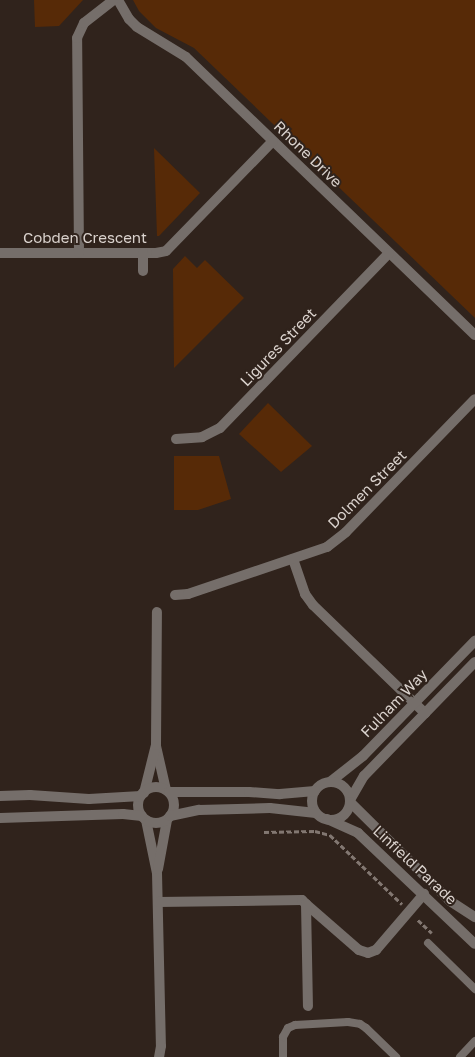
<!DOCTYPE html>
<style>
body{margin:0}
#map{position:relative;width:475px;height:1057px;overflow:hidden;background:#30231c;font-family:"Golos Text",sans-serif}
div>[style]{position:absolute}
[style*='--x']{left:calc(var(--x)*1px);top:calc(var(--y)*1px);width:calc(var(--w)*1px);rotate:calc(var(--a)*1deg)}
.green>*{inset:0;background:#572a07}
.path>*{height:2.5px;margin-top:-1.25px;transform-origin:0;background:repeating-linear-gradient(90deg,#827771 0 5px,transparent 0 7.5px)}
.service>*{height:8px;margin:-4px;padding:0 4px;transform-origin:4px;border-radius:4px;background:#756e6a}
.minor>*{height:10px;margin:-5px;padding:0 5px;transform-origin:5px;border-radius:5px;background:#756e6a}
.tertiary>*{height:10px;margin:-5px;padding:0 5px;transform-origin:5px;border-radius:5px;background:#756e6a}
.tertiary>.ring{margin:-5px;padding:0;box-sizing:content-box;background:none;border:10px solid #756e6a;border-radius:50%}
span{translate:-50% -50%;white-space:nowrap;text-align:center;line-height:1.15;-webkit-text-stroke:4px #30231c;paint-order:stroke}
.street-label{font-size:15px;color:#dad2cd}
</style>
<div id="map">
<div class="green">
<i style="clip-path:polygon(34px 0,83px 0,59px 26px,35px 27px)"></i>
<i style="clip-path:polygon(133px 0,475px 0,475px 318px,194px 48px,156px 28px,139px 11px)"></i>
<i style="clip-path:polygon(154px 148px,200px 193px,159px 236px,157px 236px)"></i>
<i style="clip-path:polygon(185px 256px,197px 268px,205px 260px,244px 298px,174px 368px,173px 269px)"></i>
<i style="clip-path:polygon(268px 403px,312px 446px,281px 472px,239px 434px)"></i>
<i style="clip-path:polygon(174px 456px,219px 456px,231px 499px,198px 510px,174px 510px)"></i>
</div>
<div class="path">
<i style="--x:264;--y:832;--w:51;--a:-1.1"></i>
<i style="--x:315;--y:831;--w:16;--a:15"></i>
<i style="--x:330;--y:835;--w:100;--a:43.8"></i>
<i style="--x:418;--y:920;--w:19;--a:43"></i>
</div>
<div class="service">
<i style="--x:428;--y:943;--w:66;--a:44.4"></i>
<i style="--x:283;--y:1057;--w:20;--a:-90"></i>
<i style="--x:283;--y:1037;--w:10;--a:-61"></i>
<i style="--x:288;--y:1028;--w:8;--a:-23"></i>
<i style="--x:295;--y:1025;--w:53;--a:-3.2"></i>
<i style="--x:348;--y:1022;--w:12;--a:9"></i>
<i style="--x:360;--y:1024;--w:7;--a:34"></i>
<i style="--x:366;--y:1028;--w:42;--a:44"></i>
<i style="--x:460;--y:1057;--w:22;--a:-47"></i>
</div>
<div class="minor">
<i style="--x:118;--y:0;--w:22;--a:60"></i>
<i style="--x:129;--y:19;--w:11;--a:45"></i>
<i style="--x:137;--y:27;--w:57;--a:31.5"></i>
<i style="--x:186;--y:57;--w:401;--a:43.9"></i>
<i style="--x:0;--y:253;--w:156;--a:0"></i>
<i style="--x:156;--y:253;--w:10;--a:-11"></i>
<i style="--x:166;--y:251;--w:153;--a:-45.8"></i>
<i style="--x:79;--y:253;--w:215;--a:-90.5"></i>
<i style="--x:77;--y:38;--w:17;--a:-65"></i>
<i style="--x:84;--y:23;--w:37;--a:-38"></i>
<i style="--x:143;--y:253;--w:18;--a:90"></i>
<i style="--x:176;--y:439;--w:26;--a:-4"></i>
<i style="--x:202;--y:437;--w:20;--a:-27"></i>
<i style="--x:220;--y:428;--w:243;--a:-46"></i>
<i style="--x:293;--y:559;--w:37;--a:71"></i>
<i style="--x:305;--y:594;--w:14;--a:54"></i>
<i style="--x:313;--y:605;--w:156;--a:44"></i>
<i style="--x:175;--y:595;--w:13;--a:-4"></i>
<i style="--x:188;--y:594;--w:147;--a:-18.7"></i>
<i style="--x:327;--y:547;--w:24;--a:-38"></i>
<i style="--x:346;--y:532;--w:185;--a:-45.9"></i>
<i style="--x:156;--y:746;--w:45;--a:77.2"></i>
<i style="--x:144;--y:793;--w:49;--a:-76"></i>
<i style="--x:156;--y:745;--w:133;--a:-89.6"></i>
<i style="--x:146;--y:820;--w:54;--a:78.3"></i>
<i style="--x:157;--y:873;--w:173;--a:88.7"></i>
<i style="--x:161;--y:1046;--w:11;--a:100"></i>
<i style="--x:158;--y:869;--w:50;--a:-79.6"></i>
<i style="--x:158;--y:902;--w:144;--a:-0.8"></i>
<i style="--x:302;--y:900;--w:6;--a:45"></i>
<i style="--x:306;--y:904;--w:102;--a:88.9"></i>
<i style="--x:306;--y:904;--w:70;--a:41"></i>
<i style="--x:359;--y:950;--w:9;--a:18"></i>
<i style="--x:368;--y:953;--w:9;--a:-21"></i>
<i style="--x:376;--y:950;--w:74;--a:-49.4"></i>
</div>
<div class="tertiary">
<i style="--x:330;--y:782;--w:42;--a:-38.2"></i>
<i style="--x:363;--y:756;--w:161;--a:-45.8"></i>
<i class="ring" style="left:312px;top:782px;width:28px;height:28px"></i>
<i class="ring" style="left:138px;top:787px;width:26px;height:26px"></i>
<i style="--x:169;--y:792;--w:80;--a:0"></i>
<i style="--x:249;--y:792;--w:31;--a:4"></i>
<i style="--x:280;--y:794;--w:35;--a:-5"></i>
<i style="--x:0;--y:796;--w:30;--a:-2"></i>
<i style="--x:30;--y:795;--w:59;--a:3.9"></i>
<i style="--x:89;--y:799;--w:52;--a:-3.3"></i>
<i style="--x:350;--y:800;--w:28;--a:-60"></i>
<i style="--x:364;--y:776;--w:159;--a:-45.8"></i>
<i style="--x:350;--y:802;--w:141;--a:44.7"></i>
<i style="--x:450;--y:901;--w:30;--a:33"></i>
<i style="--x:170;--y:816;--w:30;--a:-12"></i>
<i style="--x:199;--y:810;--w:71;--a:-1.6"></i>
<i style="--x:270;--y:808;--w:46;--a:6.2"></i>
<i style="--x:0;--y:818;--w:123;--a:-1.9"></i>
<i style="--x:123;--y:814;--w:19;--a:6"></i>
<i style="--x:327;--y:819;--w:34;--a:24"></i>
<i style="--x:358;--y:833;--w:161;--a:43.5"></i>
</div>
<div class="street-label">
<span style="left:308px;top:154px;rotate:44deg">Rhone Drive</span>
<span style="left:85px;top:238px">Cobden Crescent</span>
<span style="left:278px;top:347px;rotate:-46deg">Ligures Street</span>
<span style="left:367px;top:489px;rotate:-45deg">Dolmen Street</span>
<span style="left:394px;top:703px;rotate:-46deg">Fulham Way</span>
<span style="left:415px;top:865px;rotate:43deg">Linfield Parade</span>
</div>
</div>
